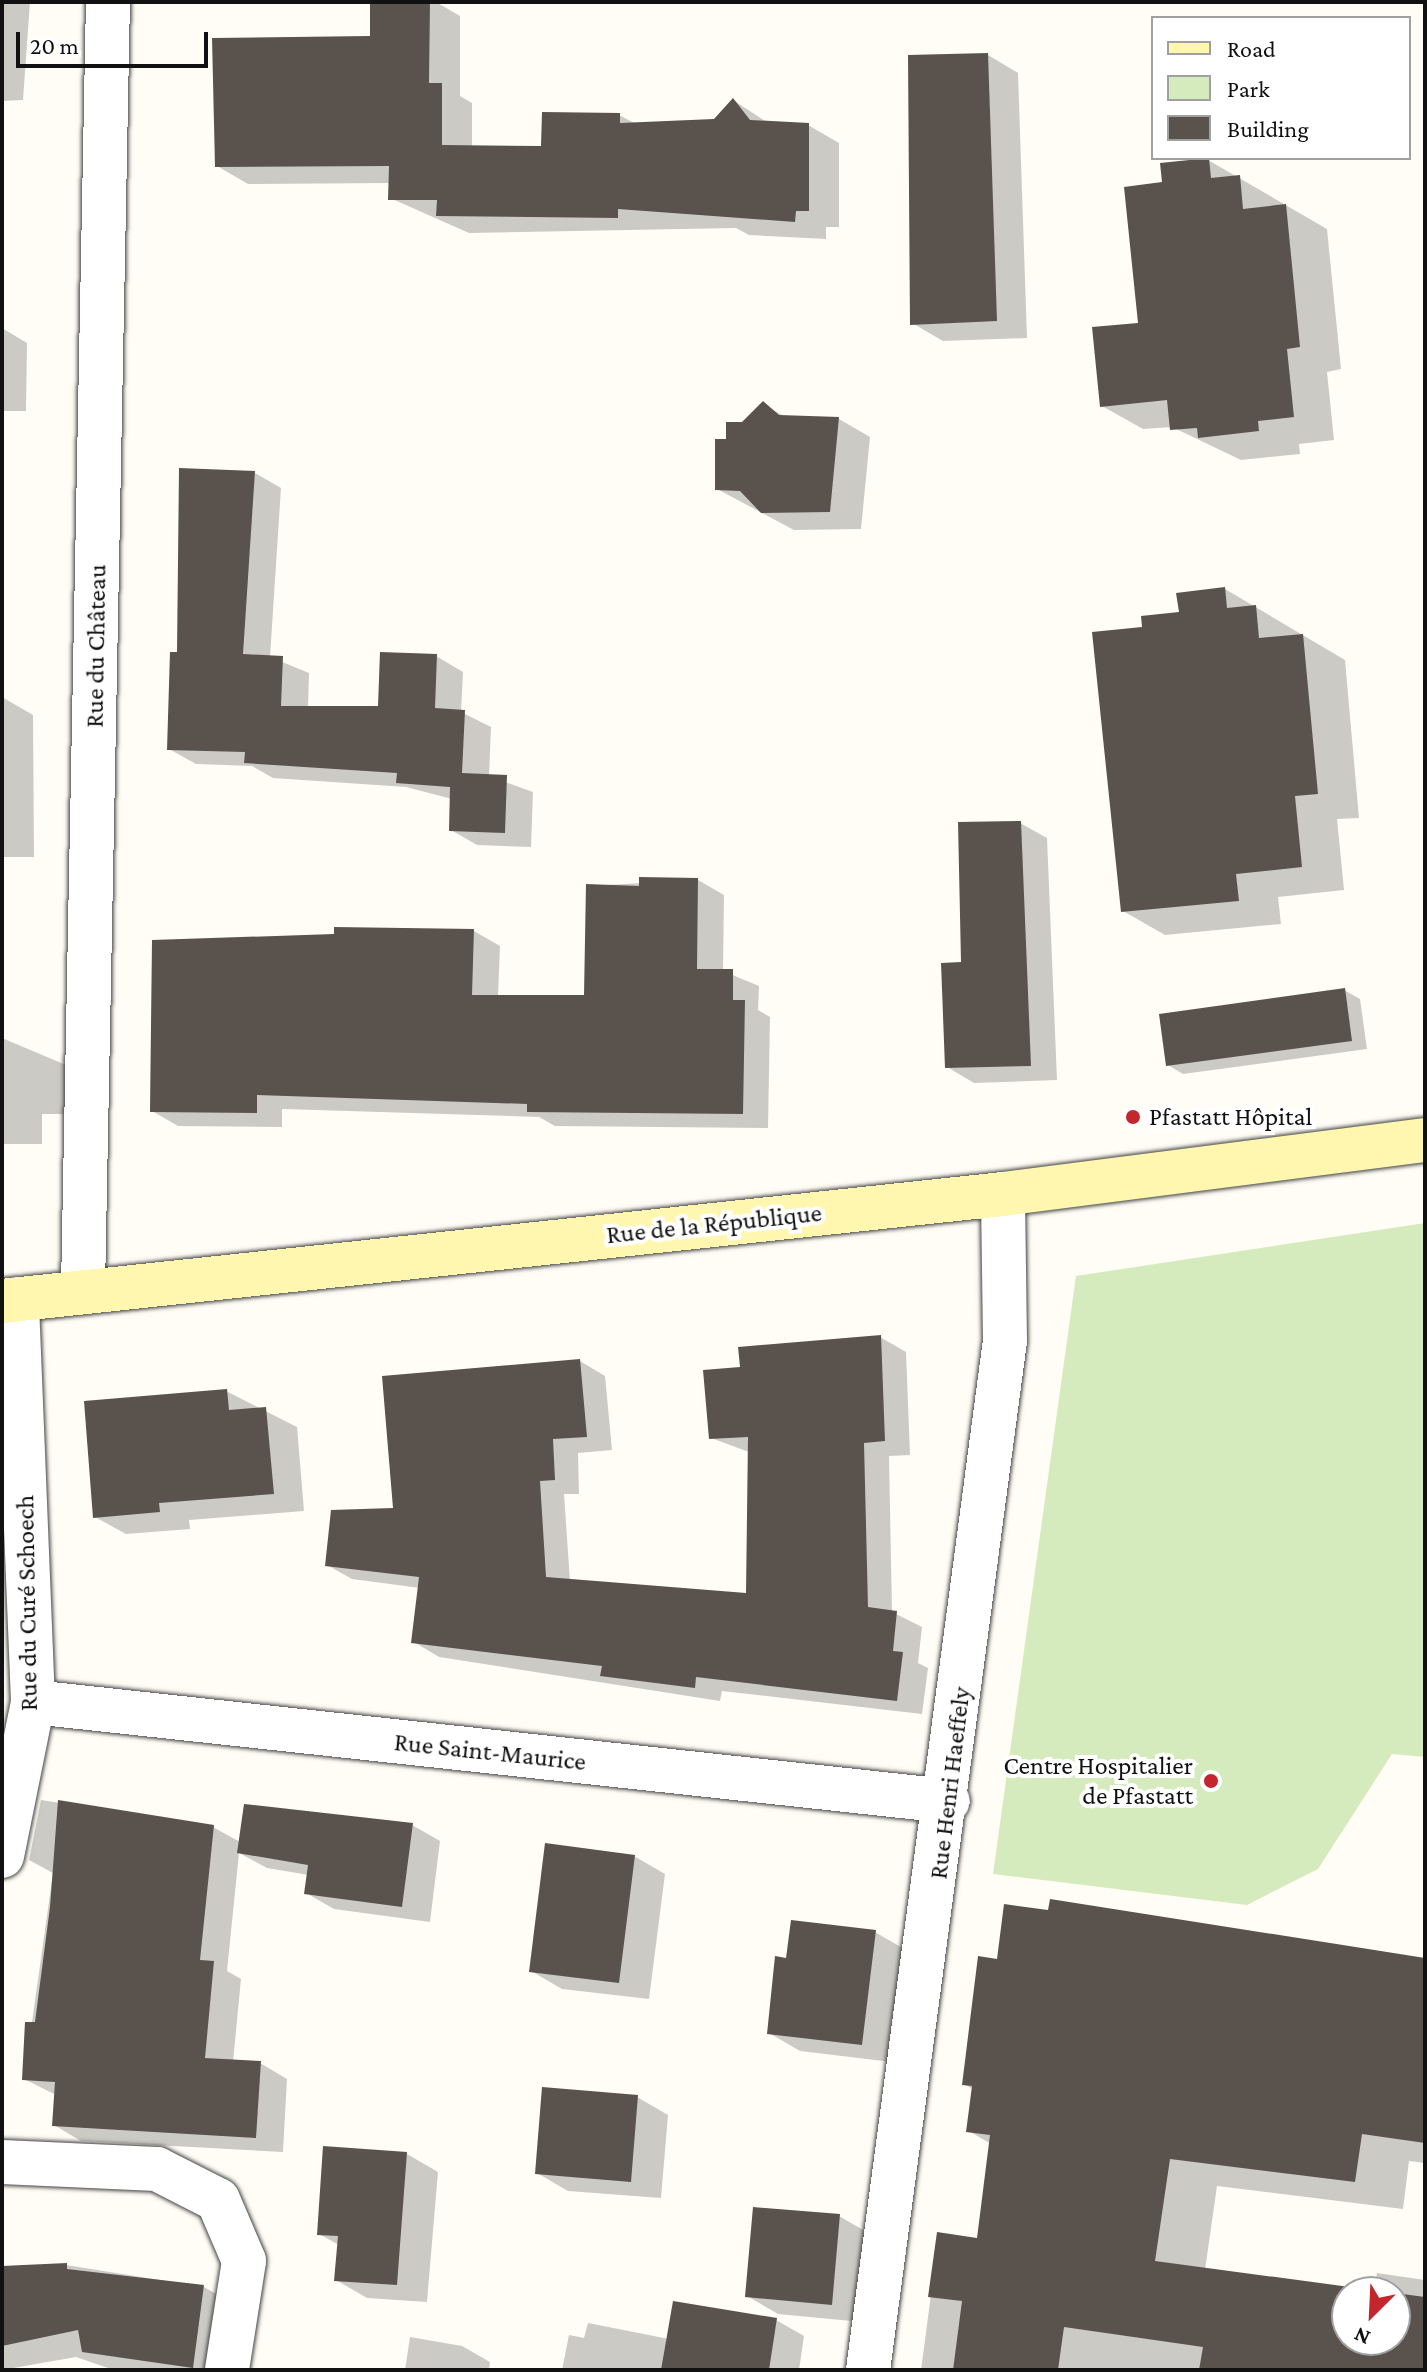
<!DOCTYPE html>
<meta charset="utf-8">
<style>
body{margin:0}
#map{position:relative;width:1427px;height:2372px;overflow:hidden;background:#fffdf5;font-family:"Crimson Pro",serif}
div>[style]{position:absolute}
[style*='--x']{left:calc(var(--x)*1px);top:calc(var(--y)*1px);width:calc(var(--w)*1px);rotate:calc(var(--a)*1deg)}
.green>*{inset:0;background:#d5ebbd}
.shadow>*{inset:0;background:#0003}
.building>*{inset:0;background:#5a524d}
.roads{filter:drop-shadow(0 0 2px #444) drop-shadow(0 0 2px #444)}
.street>*{height:44px;margin:-22px;padding:0 22px;transform-origin:22px;border-radius:22px;background:#fff}
.secondary>*{height:44px;margin:-22px;padding:0 22px;transform-origin:22px;border-radius:22px;background:#fff6b0}
.dots>*{width:22px;height:22px;translate:-50% -50%;box-sizing:border-box;border:4px solid #fff;border-radius:50%}
span{translate:-50% -50%;white-space:nowrap;text-align:center;line-height:1.15;-webkit-text-stroke:8px #fff;paint-order:stroke}
.street-label{font-size:26px;color:#111}
.poi-label{font-size:26px;color:#111}
.left{translate:0 -50%;text-align:left}
.right{translate:-100% -50%;text-align:right}
.frame{position:absolute;inset:0;border:4px solid #111;pointer-events:none}
.legend{position:absolute;left:1151px;top:16px;width:260px;height:144px;box-sizing:border-box;background:#fff;border:2px solid #a0a0a0;margin:0;padding:10px 14px;list-style:none;font-size:24px;color:#111}
.legend li{display:flex;align-items:center;gap:16px;height:40px}
.legend b{width:40px;border:2px solid #a0a0a0}
.north{position:absolute;left:1331px;top:2276px;width:80px;height:80px;box-sizing:border-box;background:#fff;border:2px solid #a0a0a0;border-radius:50%;rotate:204deg;font-size:22px;font-weight:700;line-height:32px;text-align:center;color:#111}
.north::after{content:'';display:block;margin:auto;width:28px;height:36px;background:#c4262e;clip-path:polygon(50% 0,100% 100%,50% 72%,0 100%)}
.scale{position:absolute;left:16px;top:32px;width:192px;height:36px;box-sizing:border-box;border:4px solid #111;border-top:0;padding-left:10px;font-size:24px;line-height:28px;white-space:nowrap;color:#111;-webkit-text-stroke:6px #fff;paint-order:stroke}
</style>
<div id="map">
<div class="green">
<i style="clip-path:polygon(1425px 1223px,1425px 1757px,1392px 1754px,1318px 1869px,1247px 1905px,993px 1874px,1076px 1276px)"></i>
</div>
<div class="shadow">
<i style="clip-path:polygon(2px 2px,30px 2px,23px 100px,2px 101px)"></i>
<i style="clip-path:polygon(373px 2px,436px 2px,460px 16px,460px 96px,472px 103px,472px 148px,543px 148px,619px 115px,636px 124px,715px 121px,733px 100px,768px 123px,808px 125px,839px 143px,839px 227px,826px 227px,826px 239px,749px 235px,736px 228px,469px 233px,390px 198px,391px 183px,248px 184px,217px 166px,372px 38px)"></i>
<i style="clip-path:polygon(988px 55px,1018px 73px,1027px 338px,943px 341px,912px 323px)"></i>
<i style="clip-path:polygon(1208px 160px,1327px 229px,1341px 369px,1327px 372px,1334px 440px,1299px 444px,1300px 454px,1241px 460px,1172px 427px,1143px 429px,1102px 406px,1140px 325px,1165px 184px)"></i>
<i style="clip-path:polygon(2px 328px,27px 343px,26px 411px,2px 411px)"></i>
<i style="clip-path:polygon(763px 404px,787px 418px,839px 419px,870px 437px,861px 529px,794px 530px,717px 489px,728px 441px)"></i>
<i style="clip-path:polygon(255px 473px,281px 488px,270px 657px,309px 673px,308px 708px,380px 708px,436px 656px,463px 672px,461px 712px,491px 727px,489px 776px,533px 792px,531px 847px,477px 845px,451px 830px,452px 799px,406px 787px,273px 778px,252px 766px,196px 764px,169px 749px,179px 654px)"></i>
<i style="clip-path:polygon(1225px 589px,1345px 660px,1359px 818px,1337px 819px,1344px 890px,1278px 897px,1281px 924px,1165px 935px,1123px 911px,1144px 629px)"></i>
<i style="clip-path:polygon(2px 697px,33px 715px,34px 857px,2px 857px)"></i>
<i style="clip-path:polygon(1020px 823px,1047px 838px,1057px 1080px,974px 1083px,947px 1067px,963px 964px)"></i>
<i style="clip-path:polygon(698px 880px,724px 895px,723px 971px,759px 986px,758px 1010px,770px 1017px,768px 1128px,555px 1126px,539px 1117px,282px 1109px,282px 1127px,178px 1126px,152px 1111px,474px 931px,500px 946px,498px 997px,586px 997px,588px 886px)"></i>
<i style="clip-path:polygon(1344px 990px,1360px 999px,1367px 1049px,1183px 1074px,1168px 1065px)"></i>
<i style="clip-path:polygon(2px 1038px,66px 1065px,65px 1114px,42px 1114px,42px 1144px,2px 1144px)"></i>
<i style="clip-path:polygon(880px 1337px,906px 1352px,910px 1455px,889px 1456px,892px 1612px,922px 1627px,918px 1663px,928px 1668px,922px 1714px,722px 1691px,720px 1701px,439px 1657px,414px 1642px,420px 1588px,352px 1579px,327px 1565px,580px 1361px,605px 1376px,612px 1450px,578px 1453px,579px 1494px,564px 1494px,570px 1581px,748px 1595px,749px 1452px,711px 1438px,742px 1368px)"></i>
<i style="clip-path:polygon(226px 1391px,297px 1427px,304px 1511px,189px 1520px,190px 1529px,126px 1534px,95px 1517px)"></i>
<i style="clip-path:polygon(41px 1800px,213px 1827px,240px 1842px,412px 1825px,440px 1841px,430px 1922px,334px 1909px,306px 1893px,309px 1875px,267px 1868px,239px 1853px,227px 1971px,241px 1979px,233px 2062px,260px 2063px,287px 2079px,283px 2152px,81px 2141px,54px 2125px,56px 2095px,24px 2079px,53px 1873px,29px 1860px)"></i>
<i style="clip-path:polygon(634px 1856px,665px 1874px,649px 1999px,562px 1989px,531px 1971px)"></i>
<i style="clip-path:polygon(875px 1932px,906px 1950px,892px 2062px,800px 2051px,769px 2033px,787px 1960px)"></i>
<i style="clip-path:polygon(1425px 1960px,1425px 2163px,1409px 2161px,1403px 2209px,1217px 2186px,1205px 2270px,1372px 2292px,1347px 2292px,1347px 2340px,1395px 2340px,1395px 2292px,1374px 2292px,1377px 2273px,1425px 2280px,1425px 2370px,921px 2370px,939px 2234px,979px 2240px,991px 2144px,969px 2131px,974px 2090px,964px 2084px,999px 1961px)"></i>
<i style="clip-path:polygon(637px 2097px,668px 2115px,661px 2198px,568px 2191px,537px 2173px)"></i>
<i style="clip-path:polygon(407px 2154px,438px 2172px,427px 2302px,367px 2298px,336px 2280px,339px 2245px,319px 2234px)"></i>
<i style="clip-path:polygon(839px 2216px,870px 2234px,862px 2322px,778px 2314px,747px 2296px)"></i>
<i style="clip-path:polygon(66px 2265px,204px 2287px,239px 2307px,230px 2370px,114px 2370px,76px 2357px,2px 2370px,2px 2268px)"></i>
<i style="clip-path:polygon(776px 2320px,804px 2336px,799px 2370px,562px 2370px,569px 2335px,584px 2338px,588px 2323px,669px 2339px)"></i>
<i style="clip-path:polygon(410px 2337px,462px 2346px,490px 2362px,489px 2370px,405px 2370px)"></i>
</div>
<div class="building">
<i style="clip-path:polygon(370px 2px,430px 2px,429px 83px,442px 83px,442px 145px,541px 146px,542px 112px,620px 113px,620px 123px,714px 119px,733px 98px,750px 120px,809px 123px,809px 211px,796px 211px,795px 222px,618px 209px,618px 218px,436px 216px,437px 200px,388px 200px,389px 166px,215px 167px,212px 38px,370px 36px)"></i>
<i style="clip-path:polygon(988px 53px,997px 321px,910px 325px,908px 55px)"></i>
<i style="clip-path:polygon(1209px 158px,1211px 178px,1240px 175px,1243px 209px,1286px 204px,1300px 347px,1287px 349px,1294px 417px,1258px 421px,1259px 431px,1198px 438px,1197px 428px,1170px 430px,1167px 400px,1100px 407px,1092px 327px,1138px 323px,1124px 187px,1162px 182px,1160px 163px)"></i>
<i style="clip-path:polygon(763px 401px,779px 415px,839px 417px,830px 512px,761px 513px,740px 491px,715px 490px,715px 439px,726px 439px,726px 422px,742px 422px)"></i>
<i style="clip-path:polygon(179px 468px,255px 471px,243px 654px,283px 656px,281px 706px,378px 706px,380px 652px,437px 654px,435px 708px,465px 710px,462px 773px,507px 775px,505px 833px,449px 831px,450px 787px,396px 783px,397px 773px,244px 763px,245px 752px,167px 750px,170px 652px,177px 652px)"></i>
<i style="clip-path:polygon(1225px 587px,1227px 608px,1256px 605px,1259px 638px,1303px 634px,1318px 794px,1295px 796px,1302px 867px,1236px 874px,1239px 901px,1121px 912px,1092px 632px,1142px 627px,1141px 616px,1179px 612px,1176px 593px)"></i>
<i style="clip-path:polygon(1021px 821px,1031px 1066px,945px 1068px,941px 963px,961px 962px,958px 822px)"></i>
<i style="clip-path:polygon(639px 877px,698px 878px,697px 969px,733px 969px,733px 1000px,745px 1000px,743px 1114px,527px 1112px,527px 1104px,257px 1095px,257px 1113px,150px 1112px,152px 940px,334px 934px,334px 927px,474px 929px,472px 995px,584px 995px,586px 884px,639px 886px)"></i>
<i style="clip-path:polygon(1345px 988px,1352px 1041px,1166px 1066px,1159px 1014px)"></i>
<i style="clip-path:polygon(881px 1335px,885px 1441px,864px 1443px,868px 1607px,897px 1611px,893px 1651px,903px 1652px,897px 1701px,696px 1677px,695px 1688px,600px 1676px,602px 1666px,411px 1643px,419px 1577px,325px 1566px,331px 1510px,393px 1508px,382px 1376px,580px 1359px,587px 1437px,553px 1439px,555px 1480px,540px 1481px,546px 1577px,746px 1593px,748px 1437px,709px 1439px,703px 1370px,740px 1367px,738px 1347px)"></i>
<i style="clip-path:polygon(227px 1389px,229px 1410px,266px 1407px,274px 1494px,159px 1503px,160px 1512px,93px 1518px,84px 1401px)"></i>
<i style="clip-path:polygon(58px 1800px,214px 1825px,200px 1960px,214px 1961px,205px 2058px,261px 2061px,256px 2138px,52px 2126px,55px 2082px,22px 2080px,25px 2022px,35px 2022px,50px 1907px)"></i>
<i style="clip-path:polygon(244px 1804px,413px 1823px,402px 1907px,304px 1894px,308px 1865px,237px 1853px)"></i>
<i style="clip-path:polygon(545px 1843px,635px 1855px,619px 1983px,529px 1972px)"></i>
<i style="clip-path:polygon(1050px 1899px,1425px 1958px,1425px 2143px,1362px 2134px,1355px 2182px,1170px 2159px,1155px 2261px,1387px 2292px,1347px 2292px,1347px 2340px,1395px 2340px,1395px 2293px,1425px 2297px,1425px 2370px,1199px 2370px,1203px 2347px,1064px 2327px,1058px 2370px,953px 2370px,962px 2301px,928px 2297px,937px 2232px,977px 2238px,990px 2135px,966px 2132px,972px 2086px,962px 2085px,978px 1956px,997px 1959px,1004px 1904px,1048px 1910px)"></i>
<i style="clip-path:polygon(791px 1920px,876px 1930px,862px 2045px,767px 2034px,775px 1956px,786px 1958px)"></i>
<i style="clip-path:polygon(542px 2087px,638px 2095px,631px 2182px,535px 2174px)"></i>
<i style="clip-path:polygon(323px 2146px,407px 2152px,397px 2285px,334px 2281px,338px 2236px,317px 2235px)"></i>
<i style="clip-path:polygon(753px 2207px,840px 2214px,832px 2305px,745px 2297px)"></i>
<i style="clip-path:polygon(67px 2263px,67px 2269px,204px 2285px,193px 2368px,82px 2352px,78px 2330px,2px 2346px,2px 2266px)"></i>
<i style="clip-path:polygon(673px 2301px,777px 2318px,769px 2370px,661px 2370px)"></i>
</div>
<div class="roads">
<div class="street">
<i style="--x:83;--y:1289;--w:1287;--a:-88.89"></i>
<i style="--x:33;--y:1702;--w:920;--a:6.18"></i>
<i style="--x:2;--y:1856;--w:157;--a:-78.6"></i>
<i style="--x:33;--y:1702;--w:403;--a:-92.3"></i>
<i style="--x:2;--y:2162;--w:155;--a:2.6"></i>
<i style="--x:157;--y:2169;--w:68;--a:26.9"></i>
<i style="--x:218;--y:2200;--w:66;--a:66.9"></i>
<i style="--x:244;--y:2261;--w:110;--a:98.9"></i>
<i style="--x:868;--y:2370;--w:1038;--a:-82.42"></i>
<i style="--x:1005;--y:1341;--w:147;--a:-90.8"></i>
</div>
<div class="secondary">
<i style="--x:2;--y:1301;--w:1007;--a:-6.1"></i>
<i style="--x:1003;--y:1194;--w:425;--a:-7.3"></i>
</div>
</div>
<div class="dots">
<i style="left:1133px;top:1117px;background:#c4262e"></i>
<i style="left:1211px;top:1781px;background:#c4262e"></i>
</div>
<div class="street-label">
<span style="left:96px;top:646px;rotate:-89deg">Rue du Château</span>
<span style="left:714px;top:1224px;rotate:-6deg">Rue de la République</span>
<span style="left:27px;top:1603px;rotate:-91deg">Rue du Curé Schoech</span>
<span style="left:490px;top:1752px;rotate:6deg">Rue Saint-Maurice</span>
<span style="left:950px;top:1783px;rotate:-83deg">Rue Henri Haeffely</span>
</div>
<div class="poi-label">
<span class="left" style="left:1149px;top:1117px">Pfastatt Hôpital</span>
<span class="right" style="left:1193px;top:1781px">Centre Hospitalier<br>de Pfastatt</span>
</div>
<div class="frame"></div>
<ul class="legend">
<li><b style="height:10px;background:#fff6b0"></b>Road</li>
<li><b style="height:22px;background:#d5ebbd"></b>Park</li>
<li><b style="height:22px;background:#5a524d"></b>Building</li>
</ul>
<div class="north">N</div>
<div class="scale">20 m</div>
</div>
